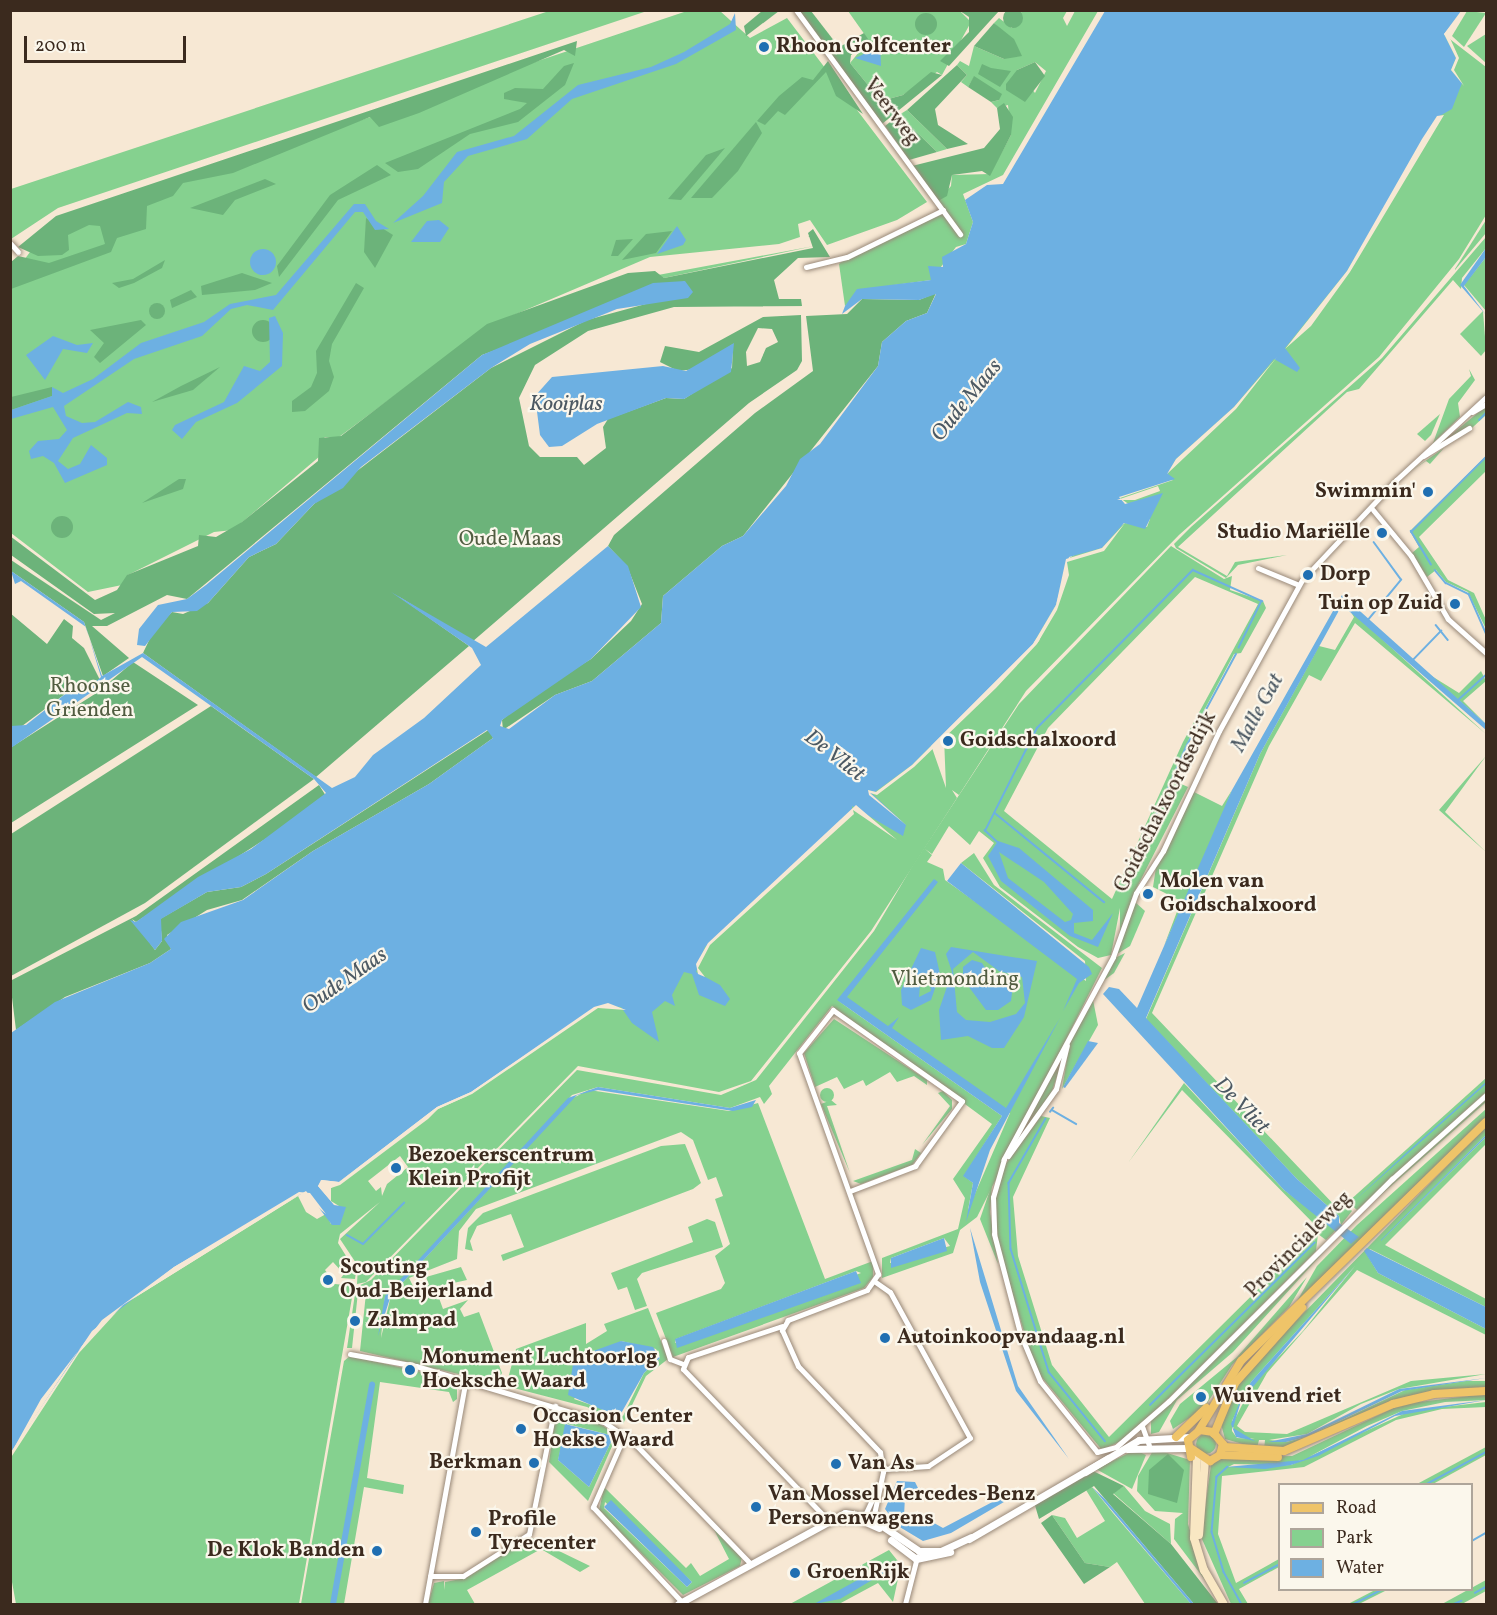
<!DOCTYPE html>
<meta charset="utf-8">
<style>
body{margin:0}
#map{position:relative;width:1497px;height:1615px;overflow:hidden;background:#f7e8d4;font-family:Vollkorn,serif}
div>[style]{position:absolute}
[style*='--x']{left:calc(var(--x)*1px);top:calc(var(--y)*1px);width:calc(var(--w)*1px);rotate:calc(var(--a)*1deg)}
.green>*{inset:0;background:#85d18f}
.round{border-radius:50%}
.forest>*{inset:0;background:#6cb37a}
.water>*{inset:0;background:#6db0e2}
.pier>*{inset:0;background:#f7e8d4}
.stream>*{height:1.5px;margin:-0.75px;padding:0 0.75px;transform-origin:0.75px;border-radius:0.75px;background:#6db0e2}
.canal>*{height:6px;margin:-3px;padding:0 3px;transform-origin:3px;border-radius:3px;background:#6db0e2}
.roads{filter:drop-shadow(0 0 2px #998979) drop-shadow(0 0 2px #998979)}
.minor>*{height:5px;margin:-2.5px;padding:0 2.5px;transform-origin:2.5px;border-radius:2.5px;background:#fff}
.tertiary>*{height:7px;margin:-3.5px;padding:0 3.5px;transform-origin:3.5px;border-radius:3.5px;background:#fff}
.secondary>*{height:8px;margin:-4px;padding:0 4px;transform-origin:4px;border-radius:4px;background:#f9e7c3}
.primary>*{height:8px;margin:-4px;padding:0 4px;transform-origin:4px;border-radius:4px;background:#efc469}
.dots>*{width:16px;height:16px;translate:-50% -50%;box-sizing:border-box;border:3px solid #fbf7ec;border-radius:50%}
span{translate:-50% -50%;white-space:nowrap;text-align:center;line-height:1.15;-webkit-text-stroke:4.5px #fbf7ec;paint-order:stroke}
.poi-label{font-size:21px;color:#3b2a1e;font-weight:700}
.left{translate:0 -50%;text-align:left}
.right{translate:-100% -50%;text-align:right}
.street-label{font-size:21px;color:#3b2a1e}
.park-label{font-size:21px;color:#515c40}
.water-label{font-size:22px;color:#4c5963;font-style:italic}
.frame{position:absolute;inset:0;border:12px solid #3b2a1e;pointer-events:none}
.legend{position:absolute;left:1278px;top:1483px;width:195px;height:108px;box-sizing:border-box;background:#fbf7ec;border:2px solid #aea59a;margin:0;padding:8px 10px;list-style:none;font-size:18px;color:#3b2a1e}
.legend li{display:flex;align-items:center;gap:12px;height:30px}
.legend b{width:30px;border:2px solid #aea59a}
.scale{position:absolute;left:24px;top:36px;width:162px;height:27px;box-sizing:border-box;border:3px solid #3b2a1e;border-top:0;padding-left:8px;font-size:18px;line-height:21px;white-space:nowrap;color:#3b2a1e;-webkit-text-stroke:4px #fbf7ec;paint-order:stroke}
</style>
<div id="map">
<div class="green">
<i style="clip-path:polygon(690px 10px,720px 11px,750px 38px,787px 18px,927px 202px,897px 220px,827px 245px,810px 220px,798px 224px,800px 237px,779px 244px,650px 257px,488px 326px,339px 437px,325px 437px,319px 443px,320px 456px,233px 530px,214px 532px,128px 575px,122px 585px,88px 592px,11px 533px,11px 278px,38px 241px,63px 220px)"></i>
<i style="clip-path:polygon(549px 11px,647px 11px,58px 208px,11px 239px,11px 189px)"></i>
<i style="clip-path:polygon(848px 11px,960px 11px,971px 22px,942px 75px,937px 72px,903px 95px,881px 101px,850px 63px,864px 46px,865px 35px)"></i>
<i style="clip-path:polygon(evenodd,1022px 11px,1067px 11px,1063px 18px,1067px 26px,1075px 11px,1098px 11px,1003px 175px,963px 194px,973px 222px,966px 244px,956px 247px,931px 280px,866px 289px,845px 306px,839px 264px,850px 253px,943px 212px,938px 201px,951px 186px,952px 175px,990px 174px,1011px 135px,1008px 105px,997px 108px,991px 102px,999px 100px,974px 77px,968px 87px,961px 82px,967px 75px,957px 65px,960px 61px,969px 66px,974px 46px,1004px 59px,1008px 37px,994px 23px,999px 18px,1012px 28px,1022px 11px,1035px 62px,1046px 71px,1035px 93px,1017px 70px,1035px 62px)"></i>
<i style="clip-path:polygon(1467px 11px,1486px 13px,1464px 47px,1452px 36px)"></i>
<i style="clip-path:polygon(evenodd,1442px 33px,1486px 67px,1486px 215px,1459px 259px,1379px 357px,1179px 535px,1026px 691px,959px 795px,952px 790px,957px 798px,871px 931px,751px 1081px,719px 1092px,578px 1066px,366px 1282px,357px 1284px,358px 1266px,340px 1239px,380px 1202px,340px 1234px,338px 1243px,356px 1272px,355px 1279px,341px 1278px,344px 1274px,333px 1262px,325px 1270px,335px 1284px,354px 1286px,299px 1604px,16px 1604px,10px 1571px,10px 1459px,79px 1353px,123px 1305px,298px 1196px,306px 1212px,317px 1219px,326px 1214px,331px 1224px,339px 1206px,331px 1201px,331px 1188px,438px 1109px,467px 1096px,593px 1008px,701px 947px,847px 807px,915px 754px,931px 745px,946px 788px,944px 737px,1039px 641px,1042px 633px,1032px 643px,1056px 605px,1065px 574px,1063px 562px,1125px 523px,1147px 527px,1150px 519px,1120px 498px,1173px 480px,1144px 459px,1442px 33px,400px 1156px,408px 1167px,387px 1184px,382px 1196px,381px 1187px,376px 1191px,368px 1181px,400px 1156px)"></i>
<i style="clip-path:polygon(1486px 34px,1486px 63px,1467px 46px)"></i>
<i style="clip-path:polygon(907px 110px,947px 149px,937px 152px,899px 115px)"></i>
<i style="clip-path:polygon(1486px 220px,1486px 233px,1455px 270px,1455px 269px)"></i>
<i style="clip-path:polygon(1486px 237px,1486px 248px,1462px 278px,1461px 289px,1453px 280px,1359px 389px,1347px 392px,1178px 547px,1227px 576px,1235px 562px,1287px 555px,1238px 565px,1226px 578px,1176px 548px,1174px 544px,1191px 527px,1382px 358px)"></i>
<i style="clip-path:polygon(814px 246px,664px 278px,658px 275px)"></i>
<i style="clip-path:polygon(1486px 257px,1486px 311px,1464px 285px)"></i>
<i style="clip-path:polygon(1483px 311px,1486px 350px,1481px 356px,1460px 334px)"></i>
<i style="clip-path:polygon(1469px 369px,1475px 380px,1458px 403px,1460px 417px,1433px 443px,1449px 399px,1471px 376px)"></i>
<i style="clip-path:polygon(1486px 406px,1486px 415px,1473px 427px,1428px 454px)"></i>
<i style="clip-path:polygon(1440px 414px,1431px 435px,1425px 441px,1417px 434px)"></i>
<i style="clip-path:polygon(1444px 448px,1430px 464px,1426px 461px,1408px 473px)"></i>
<i style="clip-path:polygon(1486px 456px,1486px 471px,1419px 537px,1448px 580px,1474px 593px,1486px 620px,1486px 629px,1468px 592px,1446px 582px,1436px 570px,1427px 577px,1412px 553px,1419px 547px,1410px 531px)"></i>
<i style="clip-path:polygon(evenodd,1171px 546px,1224px 579px,1232px 576px,1230px 590px,1263px 601px,1266px 608px,1241px 653px,1234px 654px,1189px 739px,1175px 773px,1182px 776px,1179px 783px,1188px 787px,1134px 893px,1120px 932px,1120px 908px,1111px 955px,1098px 958px,1078px 947px,1000px 887px,983px 858px,994px 843px,979px 831px,970px 845px,949px 826px,932px 854px,925px 849px,932px 855px,927px 862px,943px 869px,945px 880px,1086px 981px,1085px 961px,961px 863px,974px 853px,994px 885px,1102px 968px,977px 1217px,960px 1230px,953px 1253px,882px 1278px,882px 1258px,958px 1229px,965px 1198px,953px 1179px,992px 1124px,832px 1006px,769px 1086px,772px 1094px,764px 1104px,760px 1097px,730px 1108px,598px 1087px,572px 1095px,385px 1297px,381px 1338px,391px 1295px,573px 1098px,589px 1090px,729px 1111px,758px 1103px,825px 1279px,873px 1261px,873px 1277px,864px 1288px,673px 1357px,656px 1313px,721px 1289px,725px 1283px,715px 1256px,730px 1244px,715px 1199px,723px 1196px,716px 1177px,708px 1180px,693px 1140px,681px 1132px,476px 1209px,459px 1231px,457px 1259px,409px 1278px,415px 1290px,429px 1285px,426px 1277px,461px 1267px,467px 1280px,435px 1287px,443px 1309px,468px 1300px,460px 1309px,464px 1317px,479px 1312px,502px 1373px,497px 1383px,360px 1351px,366px 1293px,358px 1292px,352px 1348px,347px 1348px,356px 1287px,371px 1280px,577px 1070px,721px 1095px,756px 1080px,874px 931px,913px 865px,1019px 704px,1171px 546px,1195px 577px,1258px 604px,1183px 742px,1112px 899px,1004px 811px,1048px 728px,1195px 577px,1171px 546px,837px 1000px,1010px 1113px,968px 1210px,973px 1183px,964px 1176px,1002px 1116px,837px 1000px,1171px 546px,944px 1238px,950px 1246px,890px 1263px,891px 1258px,944px 1238px,1171px 546px,856px 1271px,861px 1273px,675px 1343px,676px 1339px,856px 1271px)"></i>
<i style="clip-path:polygon(1349px 609px,1486px 734px,1355px 623px,1321px 681px,1309px 675px,1269px 746px,1152px 1013px,1338px 1209px,1344px 1203px,1352px 1211px,1341px 1225px,1339px 1216px,1297px 1179px,1146px 1019px,1260px 754px,1319px 646px,1335px 650px,1354px 617px)"></i>
<i style="clip-path:polygon(1481px 671px,1486px 681px,1463px 701px,1486px 724px,1430px 675px,1459px 693px)"></i>
<i style="clip-path:polygon(1486px 756px,1445px 812px,1486px 852px,1439px 810px)"></i>
<i style="clip-path:polygon(1232px 790px,1214px 837px,1164px 946px,1181px 901px,1153px 887px,1156px 867px,1194px 792px,1222px 806px)"></i>
<i style="clip-path:polygon(1135px 902px,1145px 911px,1130px 946px,1117px 954px)"></i>
<i style="clip-path:polygon(1125px 953px,1114px 973px,1103px 981px,1115px 958px)"></i>
<i style="clip-path:polygon(1093px 1000px,1098px 1025px,1062px 1089px,1070px 1041px)"></i>
<i style="clip-path:polygon(834px 1019px,927px 1080px,927px 1085px,914px 1076px,897px 1082px,890px 1072px,866px 1086px,863px 1080px,844px 1089px,837px 1077px,815px 1087px,804px 1053px)"></i>
<i style="clip-path:polygon(1066px 1049px,1052px 1091px,1013px 1150px,1021px 1131px)"></i>
<i style="clip-path:polygon(1486px 1078px,1486px 1092px,1357px 1210px,1348px 1202px)"></i>
<i style="clip-path:polygon(1184px 1083px,1284px 1190px,1337px 1229px,1326px 1240px,1318px 1234px,1316px 1251px,1172px 1395px,1123px 1440px,1102px 1450px,1035px 1369px,998px 1244px,995px 1196px,1005px 1165px,1041px 1116px,1050px 1118px,1013px 1197px,1018px 1256px,1052px 1365px,1109px 1437px,1319px 1229px,1182px 1090px,1128px 1163px)"></i>
<i class="round" style="left:820px;top:1088px;width:14px;height:14px"></i>
<i style="clip-path:polygon(943px 1091px,952px 1100px,952px 1109px,922px 1145px,950px 1106px,938px 1093px)"></i>
<i style="clip-path:polygon(1486px 1098px,1486px 1102px,1364px 1210px,1423px 1155px)"></i>
<i style="clip-path:polygon(831px 1100px,837px 1105px,827px 1106px,850px 1173px,821px 1104px)"></i>
<i style="clip-path:polygon(1486px 1109px,1486px 1118px,1296px 1303px,1317px 1266px,1357px 1225px)"></i>
<i style="clip-path:polygon(evenodd,1486px 1126px,1486px 1135px,1381px 1241px,1486px 1137px,1486px 1144px,1385px 1245px,1486px 1299px,1486px 1307px,1370px 1249px,1366px 1253px,1378px 1273px,1486px 1329px,1486px 1335px,1357px 1270px,1267px 1373px,1237px 1426px,1245px 1432px,1287px 1434px,1411px 1381px,1486px 1374px,1399px 1389px,1361px 1404px,1307px 1434px,1269px 1440px,1286px 1442px,1306px 1437px,1405px 1390px,1466px 1381px,1486px 1381px,1486px 1387px,1404px 1397px,1298px 1446px,1264px 1449px,1265px 1440px,1259px 1440px,1257px 1448px,1225px 1439px,1221px 1424px,1234px 1391px,1255px 1363px,1486px 1126px,1355px 1266px,1303px 1331px,1252px 1385px,1232px 1425px,1238px 1436px,1255px 1439px,1237px 1438px,1232px 1431px,1232px 1421px,1251px 1382px,1355px 1266px)"></i>
<i style="clip-path:polygon(685px 1144px,701px 1183px,693px 1189px,503px 1261px,501px 1255px,524px 1247px,511px 1214px,477px 1226px,470px 1241px,473px 1251px,465px 1249px,468px 1228px,483px 1213px,661px 1146px)"></i>
<i style="clip-path:polygon(915px 1149px,921px 1153px,912px 1165px,861px 1184px,853px 1181px,912px 1160px)"></i>
<i style="clip-path:polygon(992px 1184px,990px 1212px,998px 1264px,980px 1219px)"></i>
<i style="clip-path:polygon(707px 1219px,715px 1222px,723px 1247px,642px 1273px,637px 1279px,647px 1306px,635px 1310px,627px 1287px,618px 1290px,611px 1273px,693px 1242px,688px 1227px)"></i>
<i style="clip-path:polygon(1339px 1235px,1233px 1352px,1177px 1400px,1159px 1432px,1151px 1434px,1151px 1420px)"></i>
<i style="clip-path:polygon(1307px 1277px,1289px 1307px,1232px 1365px,1204px 1408px,1173px 1429px,1170px 1421px,1180px 1404px,1237px 1357px)"></i>
<i style="clip-path:polygon(evenodd,648px 1308px,668px 1359px,646px 1376px,623px 1424px,587px 1407px,506px 1386px,516px 1349px,586px 1323px,586px 1344px,607px 1331px,604px 1324px,648px 1308px,621px 1341px,656px 1349px,660px 1358px,644px 1373px,623px 1416px,574px 1399px,621px 1341px)"></i>
<i style="clip-path:polygon(350px 1356px,457px 1380px,457px 1399px,453px 1402px,449px 1392px,380px 1382px,367px 1478px,404px 1485px,403px 1494px,364px 1487px,344px 1604px,301px 1604px,344px 1361px)"></i>
<i style="clip-path:polygon(1486px 1394px,1486px 1400px,1445px 1402px,1402px 1411px,1367px 1426px,1303px 1460px,1279px 1465px,1234px 1464px,1228px 1467px,1291px 1465px,1410px 1411px,1486px 1402px,1486px 1407px,1442px 1409px,1396px 1420px,1304px 1467px,1222px 1476px,1218px 1534px,1236px 1583px,1279px 1559px,1279px 1567px,1239px 1589px,1248px 1604px,1231px 1604px,1201px 1537px,1211px 1465px,1219px 1458px,1292px 1456px,1402px 1404px)"></i>
<i style="clip-path:polygon(evenodd,562px 1412px,597px 1422px,617px 1435px,588px 1501px,549px 1462px,555px 1420px,562px 1412px,567px 1424px,614px 1436px,589px 1487px,558px 1460px,567px 1424px)"></i>
<i class="round" style="left:1196px;top:1434px;width:20px;height:20px"></i>
<i style="clip-path:polygon(1486px 1447px,1486px 1455px,1433px 1484px,1417px 1484px)"></i>
<i style="clip-path:polygon(1154px 1449px,1190px 1460px,1188px 1524px,1205px 1580px,1174px 1539px,1175px 1519px,1183px 1513px,1155px 1511px,1137px 1491px,1138px 1476px)"></i>
<i style="clip-path:polygon(1135px 1450px,1146px 1455px,1132px 1489px,1096px 1469px)"></i>
<i style="clip-path:polygon(1124px 1486px,1145px 1511px,1170px 1524px,1171px 1544px,1113px 1493px)"></i>
<i style="clip-path:polygon(evenodd,604px 1487px,686px 1568px,691px 1563px,700px 1576px,729px 1559px,711px 1524px,742px 1557px,740px 1566px,683px 1595px,599px 1511px,604px 1487px,605px 1502px,692px 1582px,687px 1587px,604px 1508px,605px 1502px)"></i>
<i style="clip-path:polygon(1092px 1487px,1113px 1513px,1191px 1604px,1145px 1604px,1117px 1562px,1110px 1567px,1085px 1563px,1052px 1515px,1065px 1518px,1077px 1538px,1105px 1521px,1086px 1490px)"></i>
<i style="clip-path:polygon(530px 1537px,590px 1566px,580px 1572px,541px 1549px,467px 1590px,475px 1604px,428px 1604px,434px 1583px,444px 1581px,444px 1590px,445px 1582px,466px 1578px)"></i>
<i style="clip-path:polygon(889px 1550px,901px 1565px,893px 1602px,878px 1583px,839px 1604px,790px 1604px)"></i>
<i style="clip-path:polygon(1486px 1580px,1486px 1591px,1462px 1604px,1442px 1604px)"></i>
<i style="clip-path:polygon(1375px 1590px,1387px 1590px,1359px 1604px,1348px 1604px)"></i>
</div>
<div class="forest">
<i class="round" style="left:1003px;top:8px;width:20px;height:20px"></i>
<i style="clip-path:polygon(762px 11px,779px 11px,746px 36px,744px 26px)"></i>
<i style="clip-path:polygon(797px 11px,811px 11px,835px 42px,825px 49px)"></i>
<i style="clip-path:polygon(960px 11px,999px 11px,949px 66px,940px 61px,969px 32px,969px 17px)"></i>
<i class="round" style="left:915px;top:13px;width:22px;height:22px"></i>
<i style="clip-path:polygon(994px 23px,1014px 39px,1022px 56px,1004px 59px,974px 46px)"></i>
<i style="clip-path:polygon(864px 33px,870px 42px,851px 55px,850px 63px,881px 101px,903px 95px,931px 72px,942px 75px,882px 124px,829px 53px)"></i>
<i style="clip-path:polygon(577px 41px,575px 56px,564px 50px,419px 113px,379px 127px,370px 117px,233px 173px,183px 183px,173px 196px,147px 206px,146px 229px,117px 238px,111px 252px,11px 289px,11px 262px,18px 256px,49px 263px,105px 244px,100px 226px,89px 225px,68px 235px,69px 250px,62px 255px,38px 256px,18px 247px,56px 216px)"></i>
<i style="clip-path:polygon(828px 61px,863px 114px,836px 96px,826px 72px,785px 115px,778px 111px,765px 125px,757px 121px,779px 96px,802px 77px,813px 80px)"></i>
<i style="clip-path:polygon(1035px 62px,1045px 76px,1025px 102px,1006px 90px,1006px 84px,1017px 70px)"></i>
<i style="clip-path:polygon(574px 63px,565px 85px,518px 122px,470px 134px,418px 169px,398px 172px,385px 163px,520px 109px,527px 103px,504px 99px,504px 93px,515px 88px,543px 89px,564px 66px)"></i>
<i style="clip-path:polygon(982px 64px,991px 68px,1011px 71px,1000px 87px,978px 74px)"></i>
<i style="clip-path:polygon(957px 65px,967px 75px,935px 109px,938px 125px,968px 144px,947px 149px,907px 110px)"></i>
<i style="clip-path:polygon(974px 76px,1002px 94px,999px 100px,991px 102px,968px 87px)"></i>
<i style="clip-path:polygon(1004px 103px,1013px 117px,1011px 135px,990px 176px,982px 171px,952px 175px,947px 196px,938px 201px,912px 166px,984px 148px,1000px 129px,997px 108px)"></i>
<i style="clip-path:polygon(899px 115px,937px 152px,909px 160px,885px 126px)"></i>
<i style="clip-path:polygon(756px 122px,762px 133px,738px 171px,712px 198px,691px 198px)"></i>
<i style="clip-path:polygon(725px 148px,681px 200px,668px 199px,706px 155px)"></i>
<i style="clip-path:polygon(377px 165px,391px 175px,338px 200px,279px 277px,277px 266px,330px 195px)"></i>
<i style="clip-path:polygon(265px 179px,276px 184px,235px 200px,223px 215px,190px 208px)"></i>
<i style="clip-path:polygon(366px 218px,393px 235px,375px 268px,364px 252px)"></i>
<i style="clip-path:polygon(evenodd,813px 229px,830px 257px,798px 258px,774px 280px,779px 299px,801px 299px,802px 306px,674px 307px,588px 331px,535px 365px,519px 398px,529px 446px,540px 457px,577px 457px,584px 465px,606px 448px,603px 427px,608px 419px,666px 398px,684px 399px,732px 368px,733px 344px,696px 369px,678px 371px,660px 362px,665px 346px,699px 352px,763px 317px,801px 315px,802px 361px,797px 370px,749px 403px,472px 642px,398px 596px,469px 646px,316px 777px,143px 653px,154px 630px,172px 612px,183px 614px,208px 603px,249px 557px,276px 544px,314px 504px,491px 368px,587px 320px,664px 299px,685px 281px,482px 355px,187px 599px,167px 595px,107px 626px,92px 626px,129px 658px,103px 676px,84px 622px,11px 571px,11px 560px,101px 620px,115px 613px,94px 614px,11px 555px,10px 536px,95px 600px,117px 590px,127px 575px,198px 546px,199px 535px,216px 537px,242px 522px,318px 461px,319px 438px,341px 436px,487px 324px,628px 273px,655px 271px,664px 278px,813px 248px,808px 233px,813px 229px,758px 328px,772px 329px,778px 342px,766px 348px,760px 362px,747px 366px,746px 352px,758px 328px)"></i>
<i style="clip-path:polygon(672px 231px,656px 253px,622px 260px,646px 234px)"></i>
<i style="clip-path:polygon(633px 239px,618px 256px,611px 256px,616px 240px)"></i>
<i style="clip-path:polygon(165px 260px,162px 268px,134px 283px,119px 288px,112px 283px,133px 279px)"></i>
<i style="clip-path:polygon(242px 273px,272px 283px,255px 290px,202px 295px,201px 286px)"></i>
<i style="clip-path:polygon(356px 283px,364px 288px,332px 344px,329px 361px,334px 377px,329px 391px,305px 411px,292px 412px,292px 401px,311px 387px,317px 373px,316px 351px)"></i>
<i style="clip-path:polygon(191px 290px,197px 297px,172px 308px,170px 300px)"></i>
<i style="clip-path:polygon(936px 293px,927px 313px,906px 321px,882px 342px,878px 366px,743px 536px,722px 546px,663px 596px,661px 623px,592px 681px,555px 695px,503px 730px,502px 720px,530px 696px,591px 659px,631px 621px,642px 604px,627px 566px,608px 546px,614px 535px,755px 413px,813px 371px,806px 316px,847px 314px,862px 299px,919px 300px)"></i>
<i class="round" style="left:149px;top:303px;width:16px;height:16px"></i>
<i class="round" style="left:252px;top:320px;width:22px;height:22px"></i>
<i style="clip-path:polygon(141px 320px,146px 325px,100px 363px,94px 357px,104px 343px,90px 330px)"></i>
<i style="clip-path:polygon(220px 367px,193px 390px,152px 402px,181px 386px)"></i>
<i style="clip-path:polygon(52px 387px,52px 396px,11px 410px,11px 397px)"></i>
<i style="clip-path:polygon(179px 479px,186px 479px,183px 489px,142px 503px)"></i>
<i class="round" style="left:51px;top:516px;width:22px;height:22px"></i>
<i style="clip-path:polygon(10px 613px,47px 644px,64px 619px,73px 626px,72px 638px,84px 648px,100px 680px,69px 691px,18px 729px,11px 726px)"></i>
<i style="clip-path:polygon(133px 662px,198px 705px,11px 823px,10px 748px,98px 692px)"></i>
<i style="clip-path:polygon(211px 706px,314px 779px,145px 903px,11px 976px,11px 834px)"></i>
<i style="clip-path:polygon(490px 729px,493px 738px,429px 784px,313px 851px,242px 900px,207px 910px,167px 935px,171px 949px,150px 963px,65px 997px,16px 1030px,10px 981px,136px 916px,319px 785px,326px 796px,284px 827px,136px 922px,132px 919px,155px 950px,162px 941px,160px 919px,207px 892px,241px 887px,266px 874px)"></i>
<i style="clip-path:polygon(1168px 1454px,1184px 1470px,1177px 1503px,1148px 1494px,1149px 1470px)"></i>
<i style="clip-path:polygon(1093px 1471px,1124px 1486px,1113px 1494px,1171px 1544px,1218px 1604px,1194px 1604px,1094px 1486px,1039px 1519px,1034px 1502px)"></i>
<i style="clip-path:polygon(1052px 1515px,1085px 1563px,1110px 1567px,1084px 1584px,1041px 1523px)"></i>
</div>
<div class="water">
<i style="clip-path:polygon(1105px 11px,1461px 11px,1444px 34px,1456px 58px,1451px 70px,1462px 83px,1452px 109px,1436px 118px,1347px 271px,1285px 348px,1300px 368px,1297px 372px,1274px 359px,1234px 407px,1176px 459px,1168px 474px,1175px 479px,1119px 497px,1125px 504px,1163px 493px,1145px 529px,1124px 523px,1102px 548px,1069px 557px,1056px 605px,1033px 644px,912px 765px,875px 792px,868px 790px,906px 825px,903px 836px,852px 806px,852px 812px,705px 947px,696px 972px,720px 985px,730px 999px,725px 1006px,699px 995px,692px 974px,684px 972px,672px 995px,675px 1006px,665px 1001px,652px 1012px,659px 1042px,632px 1023px,621px 1007px,597px 1006px,471px 1092px,437px 1107px,339px 1182px,322px 1180px,318px 1186px,334px 1205px,346px 1207px,340px 1225px,332px 1225px,306px 1191px,174px 1267px,92px 1331px,11px 1452px,11px 1033px,55px 1002px,150px 963px,171px 949px,164px 939px,181px 922px,243px 900px,313px 851px,429px 784px,493px 738px,487px 730px,266px 874px,241px 887px,207px 892px,161px 919px,162px 941px,155px 950px,130px 920px,136px 922px,198px 877px,251px 849px,326px 793px,314px 779px,142px 657px,11px 748px,11px 726px,26px 725px,69px 691px,91px 686px,101px 677px,86px 627px,21px 581px,15px 584px,11px 571px,84px 622px,102px 676px,143px 653px,332px 788px,355px 777px,373px 755px,424px 718px,481px 665px,472px 648px,391px 592px,486px 647px,608px 546px,628px 566px,641px 607px,591px 659px,502px 720px,500px 726px,509px 729px,555px 695px,592px 681px,661px 623px,663px 596px,722px 546px,743px 536px,786px 486px,800px 459px,820px 444px,878px 366px,882px 342px,906px 321px,927px 313px,936px 294px,919px 300px,862px 299px,842px 314px,845px 306px,857px 289px,931px 280px,928px 266px,943px 267px,942px 257px,966px 244px,973px 222px,965px 200px,987px 185px,1003px 184px)"></i>
<i style="clip-path:polygon(735px 13px,736px 30px,676px 64px,572px 99px,527px 139px,468px 156px,444px 182px,442px 203px,393px 223px,423px 196px,457px 152px,514px 136px,578px 85px,651px 67px,684px 52px,730px 24px)"></i>
<i style="clip-path:polygon(880px 41px,881px 66px,855px 58px,862px 55px)"></i>
<i style="clip-path:polygon(354px 204px,365px 204px,376px 221px,389px 229px,375px 230px,363px 212px,355px 212px,273px 310px,247px 305px,231px 309px,202px 336px,134px 359px,64px 406px,66px 416px,82px 423px,95px 422px,128px 402px,141px 407px,142px 414px,127px 413px,73px 438px,58px 461px,68px 469px,80px 464px,91px 445px,107px 458px,107px 465px,65px 483px,54px 463px,43px 456px,31px 459px,29px 451px,38px 441px,59px 439px,67px 430px,53px 407px,11px 419px,11px 410px,52px 396px,52px 387px,63px 393px,93px 379px,141px 343px,204px 322px,230px 304px,276px 295px)"></i>
<i style="clip-path:polygon(439px 220px,449px 228px,440px 242px,411px 242px,427px 221px)"></i>
<i style="clip-path:polygon(677px 226px,686px 240px,683px 245px,657px 254px)"></i>
<i style="clip-path:polygon(1486px 248px,1486px 257px,1464px 286px,1486px 315px,1460px 285px)"></i>
<i class="round" style="left:250px;top:249px;width:26px;height:26px"></i>
<i style="clip-path:polygon(685px 281px,693px 292px,688px 298px,617px 309px,530px 344px,491px 368px,361px 467px,343px 488px,314px 504px,276px 544px,249px 557px,208px 603px,197px 611px,172px 612px,145px 646px,137px 645px,139px 629px,158px 605px,187px 599px,206px 585px,482px 355px,653px 283px)"></i>
<i style="clip-path:polygon(275px 316px,283px 333px,282px 366px,237px 403px,196px 422px,182px 439px,172px 430px,175px 425px,224px 402px,244px 366px,260px 371px,270px 362px,269px 318px)"></i>
<i style="clip-path:polygon(53px 336px,77px 345px,93px 343px,87px 353px,63px 349px,45px 380px,26px 355px)"></i>
<i style="clip-path:polygon(734px 343px,731px 372px,684px 399px,666px 398px,597px 424px,562px 446px,549px 447px,540px 435px,535px 396px,552px 377px,663px 366px,686px 371px)"></i>
<i style="clip-path:polygon(1342px 595px,1486px 724px,1486px 730px,1342px 605px,1260px 754px,1146px 1018px,1297px 1179px,1339px 1216px,1339px 1223px,1359px 1237px,1351px 1244px,1284px 1190px,1103px 994px,1109px 987px,1119px 989px,1137px 1008px,1232px 790px)"></i>
<i style="clip-path:polygon(evenodd,998px 841px,1019px 848px,1093px 910px,1093px 921px,1074px 923px,1074px 933px,1092px 940px,1113px 913px,1098px 947px,1070px 936px,1001px 881px,988px 856px,998px 841px,999px 852px,1044px 882px,1073px 914px,1071px 920px,1065px 922px,1008px 878px,999px 852px)"></i>
<i style="clip-path:polygon(961px 863px,1089px 967px,1092px 974px,1079px 983px,1063px 1011px,1077px 979px,947px 881px)"></i>
<i style="clip-path:polygon(934px 879px,938px 882px,847px 997px,888px 1026px,899px 1017px,892px 1028px,1006px 1108px,1060px 1018px,990px 1150px,966px 1222px,973px 1183px,963px 1176px,1002px 1116px,837px 1000px)"></i>
<i style="clip-path:polygon(evenodd,951px 947px,1037px 961px,1024px 1017px,1004px 1048px,992px 1048px,968px 1036px,941px 1040px,939px 1010px,952px 972px,946px 954px,951px 947px,973px 952px,999px 971px,1022px 977px,1025px 1003px,1016px 1014px,990px 1022px,966px 1020px,957px 1012px,953px 969px,973px 952px)"></i>
<i style="clip-path:polygon(evenodd,921px 948px,935px 952px,940px 974px,931px 1000px,911px 1010px,902px 1005px,901px 990px,921px 948px,929px 977px,931px 991px,919px 997px,920px 986px,929px 977px)"></i>
<i style="clip-path:polygon(972px 960px,982px 963px,992px 979px,1013px 985px,1011px 1001px,998px 1010px,986px 1010px,963px 979px,963px 967px)"></i>
<i style="clip-path:polygon(1088px 1041px,1098px 1043px,1065px 1088px,1063px 1087px)"></i>
<i style="clip-path:polygon(1486px 1082px,1486px 1084px,1353px 1202px,1406px 1153px)"></i>
<i style="clip-path:polygon(598px 1087px,730px 1108px,756px 1100px,752px 1107px,733px 1111px,598px 1090px,577px 1095px,391px 1295px,378px 1336px,385px 1296px,568px 1098px)"></i>
<i style="clip-path:polygon(1486px 1135px,1486px 1137px,1381px 1241px,1381px 1240px)"></i>
<i style="clip-path:polygon(970px 1228px,1018px 1386px,1069px 1459px,1016px 1391px,980px 1282px)"></i>
<i style="clip-path:polygon(944px 1238px,947px 1251px,891px 1268px,891px 1258px)"></i>
<i style="clip-path:polygon(1367px 1248px,1486px 1307px,1486px 1329px,1378px 1273px,1364px 1251px)"></i>
<i style="clip-path:polygon(1355px 1266px,1241px 1401px,1233px 1428px,1255px 1441px,1236px 1437px,1231px 1424px,1240px 1401px,1251px 1382px)"></i>
<i style="clip-path:polygon(856px 1271px,861px 1283px,677px 1348px,675px 1339px)"></i>
<i style="clip-path:polygon(621px 1341px,653px 1347px,660px 1358px,644px 1373px,619px 1417px,568px 1395px,574px 1358px)"></i>
<i style="clip-path:polygon(1486px 1378px,1402px 1391px,1306px 1437px,1286px 1442px,1268px 1442px,1307px 1434px,1399px 1389px)"></i>
<i style="clip-path:polygon(1486px 1400px,1395px 1416px,1318px 1456px,1291px 1465px,1265px 1469px,1226px 1467px,1303px 1460px,1402px 1411px)"></i>
<i style="clip-path:polygon(565px 1424px,614px 1436px,589px 1487px,558px 1460px)"></i>
<i style="clip-path:polygon(897px 1481px,915px 1482px,918px 1488px,905px 1496px,904px 1517px,919px 1521px,933px 1514px,934px 1523px,943px 1528px,1019px 1488px,1021px 1492px,951px 1533px,923px 1541px,898px 1526px,885px 1509px)"></i>
<i style="clip-path:polygon(1092px 1487px,1105px 1499px,1194px 1604px,1191px 1604px)"></i>
<i style="clip-path:polygon(611px 1500px,692px 1582px,687px 1587px,604px 1507px)"></i>
<i style="clip-path:polygon(885px 1565px,889px 1570px,840px 1599px,814px 1604px)"></i>
</div>
<div class="pier">
<i style="clip-path:polygon(1464px 10px,1449px 36px,1459px 58px,1454px 70px,1464px 86px,1451px 70px,1456px 58px,1444px 34px)"></i>
<i style="clip-path:polygon(1444px 115px,1350px 272px,1311px 326px,1285px 349px,1347px 271px,1422px 139px,1437px 116px)"></i>
<i style="clip-path:polygon(1277px 357px,1236px 409px,1167px 474px,1176px 459px,1234px 407px)"></i>
<i style="clip-path:polygon(1158px 486px,1160px 491px,1135px 500px,1117px 500px)"></i>
<i style="clip-path:polygon(1125px 523px,1104px 551px,1067px 562px,1069px 575px,1057px 610px,1037px 644px,996px 688px,914px 767px,877px 795px,870px 793px,906px 825px,869px 795px,868px 790px,876px 792px,912px 765px,1033px 644px,1056px 605px,1066px 559px,1102px 548px)"></i>
<i style="clip-path:polygon(856px 805px,897px 840px,853px 810px,854px 814px,710px 945px,698px 968px,705px 977px,698px 974px,696px 964px,708px 943px)"></i>
<i style="clip-path:polygon(608px 1003px,626px 1010px,598px 1008px,472px 1094px,438px 1109px,428px 1119px,340px 1185px,331px 1188px,321px 1184px,331px 1201px,318px 1186px,321px 1180px,339px 1182px,437px 1107px,471px 1092px,594px 1007px)"></i>
<i style="clip-path:polygon(299px 1192px,310px 1193px,326px 1214px,301px 1194px,123px 1305px,78px 1351px,10px 1455px,41px 1399px,102px 1320px,174px 1267px)"></i>
</div>
<div class="stream">
<i style="--x:1479;--y:420;--w:10;--a:-45"></i>
<i style="--x:1431;--y:565;--w:39;--a:-121"></i>
<i style="--x:1411;--y:532;--w:106;--a:-45"></i>
<i style="--x:1435;--y:570;--w:17;--a:50"></i>
<i style="--x:1446;--y:583;--w:25;--a:26"></i>
<i style="--x:1469;--y:594;--w:43;--a:66.4"></i>
<i style="--x:1368;--y:620;--w:52;--a:-50.5"></i>
<i style="--x:1401;--y:580;--w:46;--a:-126.1"></i>
<i style="--x:1436;--y:625;--w:19;--a:51"></i>
<i style="--x:1412;--y:661;--w:42;--a:-46"></i>
<i style="--x:1457;--y:701;--w:39;--a:-42"></i>
<i style="--x:995;--y:813;--w:141;--a:39.2"></i>
<i style="--x:998;--y:843;--w:18;--a:-137"></i>
<i style="--x:985;--y:831;--w:115;--a:-63.2"></i>
<i style="--x:1037;--y:728;--w:222;--a:-45.4"></i>
<i style="--x:1193;--y:570;--w:76;--a:24.2"></i>
<i style="--x:1262;--y:601;--w:52;--a:116.1"></i>
<i style="--x:1138;--y:857;--w:122;--a:-66.4"></i>
<i style="--x:1187;--y:745;--w:103;--a:-61.7"></i>
<i style="--x:1052;--y:1110;--w:28;--a:30"></i>
<i style="--x:1050;--y:1112;--w:5;--a:-53"></i>
<i style="--x:1046;--y:1119;--w:74;--a:120"></i>
<i style="--x:1009;--y:1183;--w:66;--a:88.3"></i>
<i style="--x:1011;--y:1249;--w:129;--a:72.8"></i>
<i style="--x:1049;--y:1372;--w:89;--a:50.9"></i>
<i style="--x:347;--y:1235;--w:18;--a:29"></i>
<i style="--x:363;--y:1244;--w:58;--a:-45"></i>
<i style="--x:1150;--y:1405;--w:231;--a:-44.6"></i>
<i style="--x:1228;--y:1467;--w:15;--a:138"></i>
<i style="--x:1217;--y:1477;--w:55;--a:95.2"></i>
<i style="--x:1212;--y:1532;--w:42;--a:73.3"></i>
<i style="--x:1224;--y:1572;--w:37;--a:61"></i>
<i style="--x:1427;--y:1484;--w:67;--a:-28.5"></i>
<i style="--x:1472;--y:1541;--w:16;--a:-30"></i>
<i style="--x:1244;--y:1583;--w:41;--a:-27.8"></i>
<i style="--x:1475;--y:1593;--w:13;--a:-29"></i>
<i style="--x:1354;--y:1604;--w:31;--a:-27"></i>
<i style="--x:1454;--y:1604;--w:8;--a:-23"></i>
</div>
<div class="canal">
<i style="--x:333;--y:1604;--w:223;--a:-79.9"></i>
</div>
<div class="roads">
<div class="minor">
<i style="--x:796;--y:10;--w:278;--a:53.8"></i>
<i style="--x:10;--y:243;--w:12;--a:48"></i>
<i style="--x:806;--y:267;--w:42;--a:-13.7"></i>
<i style="--x:847;--y:257;--w:107;--a:-26.1"></i>
<i style="--x:1486;--y:397;--w:122;--a:137.3"></i>
<i style="--x:1396;--y:480;--w:137;--a:133.2"></i>
<i style="--x:1302;--y:580;--w:172;--a:118.8"></i>
<i style="--x:1219;--y:731;--w:132;--a:115"></i>
<i style="--x:1163;--y:851;--w:50;--a:122.7"></i>
<i style="--x:1136;--y:893;--w:68;--a:109.8"></i>
<i style="--x:1113;--y:957;--w:230;--a:118.4"></i>
<i style="--x:1004;--y:1159;--w:40;--a:106"></i>
<i style="--x:993;--y:1197;--w:37;--a:88"></i>
<i style="--x:994;--y:1234;--w:102;--a:75.3"></i>
<i style="--x:1020;--y:1333;--w:52;--a:67.4"></i>
<i style="--x:1040;--y:1381;--w:91;--a:51.2"></i>
<i style="--x:1097;--y:1452;--w:20;--a:-15"></i>
<i style="--x:1116;--y:1447;--w:70;--a:-41"></i>
<i style="--x:1169;--y:1401;--w:315;--a:-44.9"></i>
<i style="--x:1392;--y:1179;--w:126;--a:-41.8"></i>
<i style="--x:1472;--y:412;--w:16;--a:-30"></i>
<i style="--x:1423;--y:456;--w:54;--a:-31.3"></i>
<i style="--x:1373;--y:510;--w:60;--a:50.4"></i>
<i style="--x:1411;--y:556;--w:73;--a:59.6"></i>
<i style="--x:1448;--y:619;--w:51;--a:41.8"></i>
<i style="--x:1258;--y:568;--w:44;--a:22.5"></i>
<i style="--x:1008;--y:1156;--w:82;--a:-54.4"></i>
<i style="--x:1056;--y:1089;--w:45;--a:-76"></i>
<i style="--x:850;--y:1191;--w:70;--a:-21"></i>
<i style="--x:915;--y:1166;--w:80;--a:-54.1"></i>
<i style="--x:962;--y:1101;--w:158;--a:-144.8"></i>
<i style="--x:833;--y:1010;--w:55;--a:128.3"></i>
<i style="--x:799;--y:1053;--w:235;--a:70.3"></i>
<i style="--x:878;--y:1274;--w:19;--a:125"></i>
<i style="--x:867;--y:1290;--w:85;--a:159.2"></i>
<i style="--x:788;--y:1320;--w:12;--a:121"></i>
<i style="--x:782;--y:1330;--w:39;--a:66"></i>
<i style="--x:798;--y:1366;--w:119;--a:46.4"></i>
<i style="--x:880;--y:1452;--w:20;--a:81"></i>
<i style="--x:883;--y:1472;--w:48;--a:102"></i>
<i style="--x:874;--y:1281;--w:19;--a:35"></i>
<i style="--x:890;--y:1292;--w:166;--a:61.3"></i>
<i style="--x:970;--y:1438;--w:50;--a:146.3"></i>
<i style="--x:928;--y:1466;--w:45;--a:176.2"></i>
<i style="--x:782;--y:1326;--w:99;--a:161.7"></i>
<i style="--x:688;--y:1357;--w:13;--a:113"></i>
<i style="--x:683;--y:1369;--w:211;--a:46.2"></i>
<i style="--x:664;--y:1341;--w:19;--a:72"></i>
<i style="--x:670;--y:1359;--w:14;--a:21"></i>
<i style="--x:350;--y:1354;--w:67;--a:10.3"></i>
<i style="--x:416;--y:1366;--w:196;--a:16.6"></i>
<i style="--x:604;--y:1422;--w:35;--a:35"></i>
<i style="--x:633;--y:1442;--w:170;--a:46"></i>
<i style="--x:1142;--y:1426;--w:20;--a:70"></i>
<i style="--x:625;--y:1434;--w:80;--a:113.7"></i>
<i style="--x:593;--y:1507;--w:130;--a:46.9"></i>
<i style="--x:864;--y:1517;--w:31;--a:-65"></i>
<i style="--x:430;--y:1576;--w:33;--a:0"></i>
<i style="--x:463;--y:1576;--w:78;--a:-32.5"></i>
<i style="--x:529;--y:1534;--w:131;--a:-78.5"></i>
<i style="--x:425;--y:1604;--w:224;--a:-79.7"></i>
<i style="--x:905;--y:1604;--w:49;--a:-75.7"></i>
</div>
<div class="tertiary">
<i style="--x:1127;--y:1449;--w:60;--a:-1"></i>
<i style="--x:1085;--y:1472;--w:63;--a:-30.7"></i>
<i style="--x:1139;--y:1440;--w:51;--a:-3.4"></i>
<i style="--x:833;--y:1519;--w:26;--a:0"></i>
<i style="--x:859;--y:1519;--w:22;--a:24"></i>
<i style="--x:969;--y:1539;--w:161;--a:-30.2"></i>
<i style="--x:891;--y:1540;--w:31;--a:37"></i>
<i style="--x:916;--y:1559;--w:35;--a:-12"></i>
<i style="--x:678;--y:1604;--w:190;--a:-28.6"></i>
<i style="--x:845;--y:1513;--w:24;--a:9"></i>
<i style="--x:869;--y:1517;--w:60;--a:34.2"></i>
<i style="--x:919;--y:1551;--w:22;--a:0"></i>
<i style="--x:941;--y:1551;--w:33;--a:-25"></i>
</div>
<div class="secondary">
<i style="--x:1197;--y:1457;--w:81;--a:92.1"></i>
<i style="--x:1194;--y:1538;--w:34;--a:73"></i>
<i style="--x:1204;--y:1570;--w:39;--a:60"></i>
<i style="--x:1199;--y:1535;--w:74;--a:-85.4"></i>
</div>
<div class="primary">
<i style="--x:1199;--y:1430;--w:81;--a:-58.7"></i>
<i style="--x:1241;--y:1361;--w:342;--a:-44.3"></i>
<i style="--x:1214;--y:1434;--w:55;--a:-67.6"></i>
<i style="--x:1235;--y:1383;--w:101;--a:-48.2"></i>
<i style="--x:1176;--y:1437;--w:42;--a:-44"></i>
<i style="--x:1192;--y:1449;--w:22;--a:34"></i>
<i style="--x:1210;--y:1461;--w:12;--a:-31"></i>
<i style="--x:1220;--y:1455;--w:11;--a:-75"></i>
<i style="--x:1220;--y:1455;--w:58;--a:2"></i>
<i style="--x:1191;--y:1457;--w:17;--a:-100"></i>
<i style="--x:1188;--y:1440;--w:16;--a:-40"></i>
<i style="--x:1200;--y:1430;--w:13;--a:9"></i>
<i style="--x:1213;--y:1432;--w:19;--a:51"></i>
<i style="--x:1225;--y:1447;--w:59;--a:3.9"></i>
<i style="--x:1284;--y:1451;--w:119;--a:-23.3"></i>
<i style="--x:1393;--y:1404;--w:42;--a:-13.7"></i>
<i style="--x:1434;--y:1394;--w:52;--a:-3.3"></i>
</div>
</div>
<div class="dots">
<i style="left:764px;top:47px;background:#1f6fb2"></i>
<i style="left:1428px;top:492px;background:#1f6fb2"></i>
<i style="left:1382px;top:533px;background:#1f6fb2"></i>
<i style="left:1308px;top:575px;background:#1f6fb2"></i>
<i style="left:1455px;top:604px;background:#1f6fb2"></i>
<i style="left:948px;top:741px;background:#1f6fb2"></i>
<i style="left:1148px;top:894px;background:#1f6fb2"></i>
<i style="left:396px;top:1168px;background:#1f6fb2"></i>
<i style="left:328px;top:1280px;background:#1f6fb2"></i>
<i style="left:355px;top:1321px;background:#1f6fb2"></i>
<i style="left:885px;top:1338px;background:#1f6fb2"></i>
<i style="left:410px;top:1370px;background:#1f6fb2"></i>
<i style="left:1201px;top:1397px;background:#1f6fb2"></i>
<i style="left:521px;top:1429px;background:#1f6fb2"></i>
<i style="left:534px;top:1463px;background:#1f6fb2"></i>
<i style="left:836px;top:1464px;background:#1f6fb2"></i>
<i style="left:756px;top:1507px;background:#1f6fb2"></i>
<i style="left:476px;top:1532px;background:#1f6fb2"></i>
<i style="left:377px;top:1551px;background:#1f6fb2"></i>
<i style="left:795px;top:1573px;background:#1f6fb2"></i>
</div>
<div class="poi-label">
<span class="left" style="left:776px;top:47px">Rhoon Golfcenter</span>
<span class="right" style="left:1416px;top:492px">Swimmin'</span>
<span class="right" style="left:1370px;top:533px">Studio Mariëlle</span>
<span class="left" style="left:1320px;top:575px">Dorp</span>
<span class="right" style="left:1443px;top:604px">Tuin op Zuid</span>
<span class="left" style="left:960px;top:741px">Goidschalxoord</span>
<span class="left" style="left:1160px;top:894px">Molen van<br>Goidschalxoord</span>
<span class="left" style="left:408px;top:1168px">Bezoekerscentrum<br>Klein Profijt</span>
<span class="left" style="left:340px;top:1280px">Scouting<br>Oud-Beijerland</span>
<span class="left" style="left:367px;top:1321px">Zalmpad</span>
<span class="left" style="left:897px;top:1338px">Autoinkoopvandaag.nl</span>
<span class="left" style="left:422px;top:1370px">Monument Luchtoorlog<br>Hoeksche Waard</span>
<span class="left" style="left:1213px;top:1397px">Wuivend riet</span>
<span class="left" style="left:533px;top:1429px">Occasion Center<br>Hoekse Waard</span>
<span class="right" style="left:522px;top:1463px">Berkman</span>
<span class="left" style="left:848px;top:1464px">Van As</span>
<span class="left" style="left:768px;top:1507px">Van Mossel Mercedes-Benz<br>Personenwagens</span>
<span class="left" style="left:488px;top:1532px">Profile<br>Tyrecenter</span>
<span class="right" style="left:365px;top:1551px">De Klok Banden</span>
<span class="left" style="left:807px;top:1573px">GroenRijk</span>
</div>
<div class="street-label">
<span style="left:891px;top:112px;rotate:53deg">Veerweg</span>
<span style="left:1166px;top:802px;rotate:-63deg">Goidschalxoordsedijk</span>
<span style="left:1299px;top:1245px;rotate:-45deg">Provincialeweg</span>
</div>
<div class="park-label">
<span style="left:510px;top:540px">Oude Maas</span>
<span style="left:90px;top:699px">Rhoonse<br>Grienden</span>
<span style="left:955px;top:980px">Vlietmonding</span>
</div>
<div class="water-label">
<span style="left:967px;top:401px;rotate:-51deg">Oude Maas</span>
<span style="left:566px;top:405px">Kooiplas</span>
<span style="left:1258px;top:713px;rotate:-61deg">Malle Gat</span>
<span style="left:834px;top:756px;rotate:38deg">De Vliet</span>
<span style="left:345px;top:981px;rotate:-35deg">Oude Maas</span>
<span style="left:1241px;top:1106px;rotate:46deg">De Vliet</span>
</div>
<div class="frame"></div>
<ul class="legend">
<li><b style="height:8px;background:#efc469"></b>Road</li>
<li><b style="height:16px;background:#85d18f"></b>Park</li>
<li><b style="height:16px;background:#6db0e2"></b>Water</li>
</ul>
<div class="scale">200 m</div>
</div>
